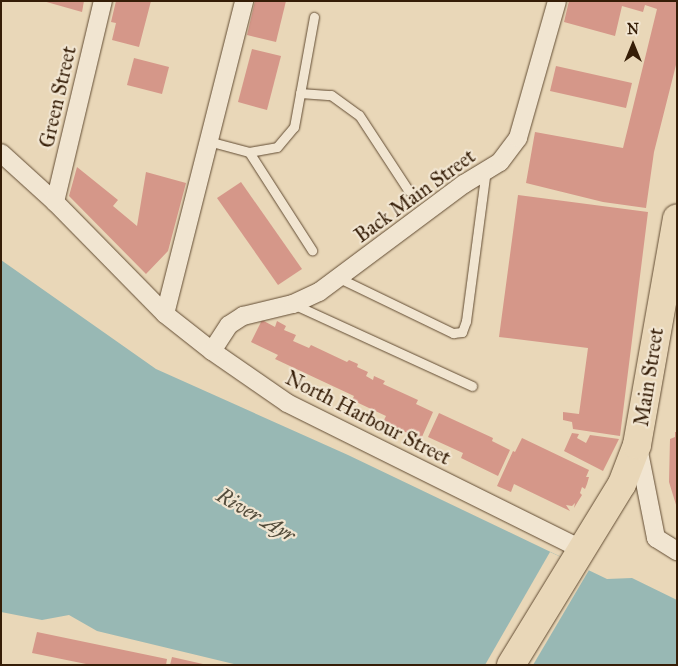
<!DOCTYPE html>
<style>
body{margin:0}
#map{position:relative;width:678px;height:666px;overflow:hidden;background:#e9d7b8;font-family:"IM FELL Great Primer",serif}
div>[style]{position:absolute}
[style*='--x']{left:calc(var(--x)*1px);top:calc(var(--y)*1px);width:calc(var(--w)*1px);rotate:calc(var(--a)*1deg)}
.water>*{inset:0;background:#98b8b4}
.pier>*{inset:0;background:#e9d7b8}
.building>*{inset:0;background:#d59789}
.roads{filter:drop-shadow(0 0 1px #624c33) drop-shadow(0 0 1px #624c33)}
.lane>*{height:9px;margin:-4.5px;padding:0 4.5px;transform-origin:4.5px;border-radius:4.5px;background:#f1e5d1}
.street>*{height:18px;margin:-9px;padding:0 9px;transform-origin:9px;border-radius:9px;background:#f1e5d1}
.primary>*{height:28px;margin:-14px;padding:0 14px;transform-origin:14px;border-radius:14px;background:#e9d7b8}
span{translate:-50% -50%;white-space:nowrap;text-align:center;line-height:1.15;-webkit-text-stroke:4.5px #f1e5d1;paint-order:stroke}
.street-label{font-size:20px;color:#351d07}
.water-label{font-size:21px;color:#534c3b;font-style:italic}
.frame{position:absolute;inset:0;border:2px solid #351d07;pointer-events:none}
.north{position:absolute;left:608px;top:20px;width:50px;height:50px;-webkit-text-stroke:4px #f1e5d1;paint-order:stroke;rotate:0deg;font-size:14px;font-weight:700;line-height:20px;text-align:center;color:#351d07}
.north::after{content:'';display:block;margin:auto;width:18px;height:22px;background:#351d07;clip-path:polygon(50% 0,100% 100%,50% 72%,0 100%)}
</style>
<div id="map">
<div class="water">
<i style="clip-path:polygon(1px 260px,156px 369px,348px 455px,607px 579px,632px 578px,677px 600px,677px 665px,238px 665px,97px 631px,69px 615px,42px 620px,1px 612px)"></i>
</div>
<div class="pier">
<i style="clip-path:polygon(550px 552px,589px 570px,533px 665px,485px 665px)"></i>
</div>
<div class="building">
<i style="clip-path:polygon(43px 1px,84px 1px,82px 12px)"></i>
<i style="clip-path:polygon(116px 1px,151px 1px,139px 47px,112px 40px,116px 23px,111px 22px)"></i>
<i style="clip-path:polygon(255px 1px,286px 1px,276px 42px,247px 35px)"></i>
<i style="clip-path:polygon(569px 1px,677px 1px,677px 61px,654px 152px,646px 208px,603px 202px,526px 183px,535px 132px,623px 148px,657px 9px,645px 5px,643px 12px,622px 6px,615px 36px,564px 22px)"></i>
<i style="clip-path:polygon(252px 49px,281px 56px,267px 110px,238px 102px)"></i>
<i style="clip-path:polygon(134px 58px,169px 67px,162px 94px,127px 85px)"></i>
<i style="clip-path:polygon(556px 66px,632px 83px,626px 108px,550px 91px)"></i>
<i style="clip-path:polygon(77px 167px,118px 200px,113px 206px,137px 226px,146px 172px,186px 183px,168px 251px,146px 274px,69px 196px)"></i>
<i style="clip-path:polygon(241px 182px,302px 269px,278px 285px,217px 198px)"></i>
<i style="clip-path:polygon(518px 195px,648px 212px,620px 436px,573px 429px,572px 422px,563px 420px,563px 412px,579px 414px,588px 348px,499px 337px)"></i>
<i style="clip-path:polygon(262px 320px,275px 327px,277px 321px,286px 326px,284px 330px,296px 335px,293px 341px,309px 348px,311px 345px,347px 362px,349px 360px,358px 364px,357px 367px,368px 372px,366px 376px,373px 380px,374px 376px,385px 381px,383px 384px,418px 400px,416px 404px,433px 412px,421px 439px,383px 422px,386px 416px,352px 400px,354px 396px,275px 359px,278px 355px,251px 342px)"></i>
<i style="clip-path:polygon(439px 413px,493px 438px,492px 441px,510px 450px,498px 476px,461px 458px,463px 453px,428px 437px)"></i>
<i style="clip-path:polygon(675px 432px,677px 432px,677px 508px,669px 482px,670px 439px,675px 437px)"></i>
<i style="clip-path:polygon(572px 433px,579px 434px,577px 438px,586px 443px,590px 435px,619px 439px,603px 471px,564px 451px)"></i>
<i style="clip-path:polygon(522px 438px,589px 470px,586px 477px,589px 477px,587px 484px,585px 489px,582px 487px,580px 493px,582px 495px,574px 508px,575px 503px,572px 506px,566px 505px,570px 511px,514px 484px,511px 492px,497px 486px,513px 451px,515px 452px)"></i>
<i style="clip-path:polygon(37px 632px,167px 659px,166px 665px,91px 665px,32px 653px)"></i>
<i style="clip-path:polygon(172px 657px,203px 664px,203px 665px,170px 665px)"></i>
</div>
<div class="roads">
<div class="lane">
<i style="--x:300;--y:93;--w:31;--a:4"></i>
<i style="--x:331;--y:95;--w:34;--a:36"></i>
<i style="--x:359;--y:115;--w:90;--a:56.8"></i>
<i style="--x:208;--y:141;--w:42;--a:15"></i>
<i style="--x:249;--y:152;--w:28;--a:-10"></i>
<i style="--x:277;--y:147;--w:26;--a:-50"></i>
<i style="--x:294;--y:127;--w:112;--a:-79.7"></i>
<i style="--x:249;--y:152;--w:117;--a:57.3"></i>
<i style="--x:339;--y:278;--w:127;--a:25.8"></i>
<i style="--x:453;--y:333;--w:9;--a:-6"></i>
<i style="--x:462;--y:332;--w:12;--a:-70"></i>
<i style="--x:466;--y:321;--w:152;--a:-82.5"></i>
<i style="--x:293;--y:304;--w:197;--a:24.6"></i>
</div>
<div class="street">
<i style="--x:1;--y:153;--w:73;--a:42.2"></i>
<i style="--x:55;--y:202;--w:157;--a:45.5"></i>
<i style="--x:165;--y:314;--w:60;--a:38.2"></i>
<i style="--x:212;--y:351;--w:91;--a:34.7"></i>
<i style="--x:287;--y:403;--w:328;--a:26.4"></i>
<i style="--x:55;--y:202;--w:207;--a:-76.6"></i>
<i style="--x:165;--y:314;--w:323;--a:-75.8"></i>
<i style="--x:212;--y:351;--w:31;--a:-57"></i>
<i style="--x:229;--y:325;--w:17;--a:-33"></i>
<i style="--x:243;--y:316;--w:51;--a:-13.5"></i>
<i style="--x:293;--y:304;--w:29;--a:-25"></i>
<i style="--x:319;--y:292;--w:181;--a:-36.7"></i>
<i style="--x:464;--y:184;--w:42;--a:-31.4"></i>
<i style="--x:500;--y:162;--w:30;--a:-53"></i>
<i style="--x:518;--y:138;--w:142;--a:-74.1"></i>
<i style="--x:638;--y:447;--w:93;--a:78.8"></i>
<i style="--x:656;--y:538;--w:25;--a:32"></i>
</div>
<div class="primary">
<i style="--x:511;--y:665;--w:212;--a:-58.5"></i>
<i style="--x:622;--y:484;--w:42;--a:-69"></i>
<i style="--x:637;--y:445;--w:230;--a:-80"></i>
</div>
</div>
<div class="street-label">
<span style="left:58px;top:97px;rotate:-77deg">Green Street</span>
<span style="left:415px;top:196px;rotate:-36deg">Back Main Street</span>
<span style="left:649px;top:377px;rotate:-81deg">Main Street</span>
<span style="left:368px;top:418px;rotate:27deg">North Harbour Street</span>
</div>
<div class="water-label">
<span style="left:256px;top:515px;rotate:30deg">River Ayr</span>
</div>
<div class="frame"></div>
<div class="north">N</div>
</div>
